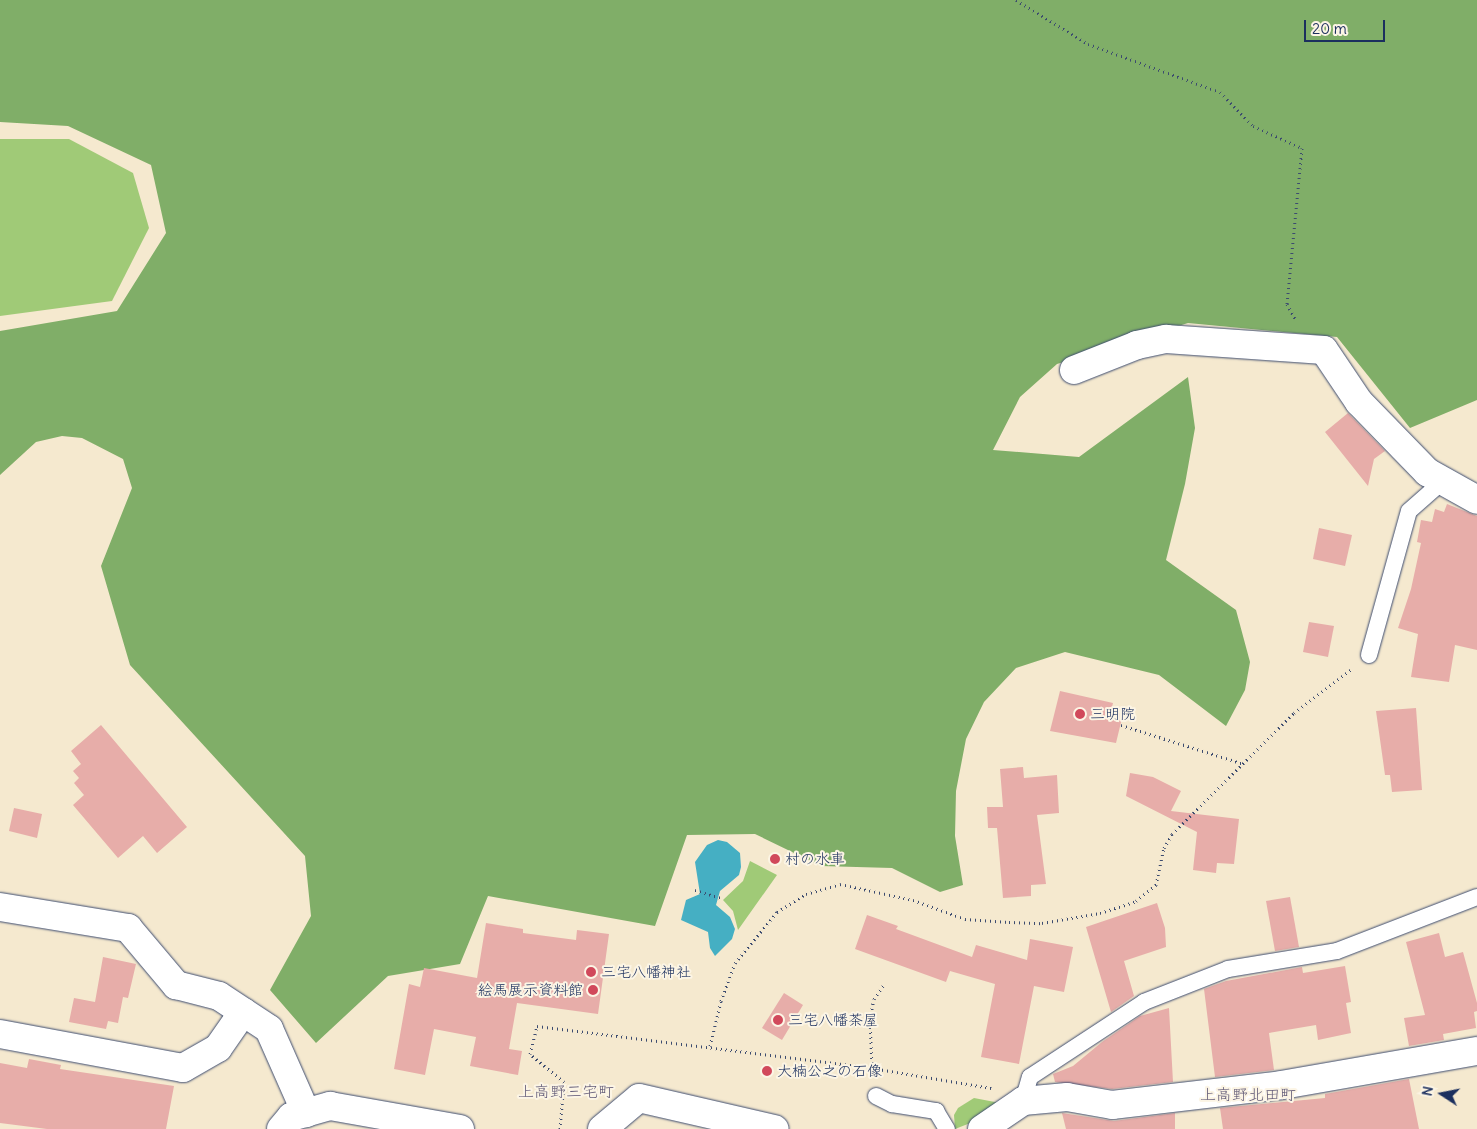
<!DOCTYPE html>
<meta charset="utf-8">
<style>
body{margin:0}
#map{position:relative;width:1477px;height:1129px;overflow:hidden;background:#f5e9cf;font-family:Delius,"Klee One",sans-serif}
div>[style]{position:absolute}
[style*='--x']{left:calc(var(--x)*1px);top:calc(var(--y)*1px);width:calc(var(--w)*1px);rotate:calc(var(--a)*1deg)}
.green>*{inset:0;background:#a0ca77}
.forest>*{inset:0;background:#80ae68}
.water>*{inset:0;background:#45afc3}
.building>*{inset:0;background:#e7ada9}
.path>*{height:3px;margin-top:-1.5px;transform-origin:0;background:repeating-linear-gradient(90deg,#3c4b6f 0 1px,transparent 0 5px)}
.roads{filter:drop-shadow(0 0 1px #3c4b6f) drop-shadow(0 0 1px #3c4b6f)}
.lane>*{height:16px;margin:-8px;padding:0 8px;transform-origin:8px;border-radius:8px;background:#fff}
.street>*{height:28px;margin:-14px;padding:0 14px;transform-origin:14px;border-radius:14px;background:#fff}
.dots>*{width:14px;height:14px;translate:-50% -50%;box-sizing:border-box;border:2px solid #fcf5e5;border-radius:50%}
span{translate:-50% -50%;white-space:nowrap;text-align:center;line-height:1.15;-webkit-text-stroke:4px #fcf5e5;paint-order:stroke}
.poi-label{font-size:15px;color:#1b2f5e}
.left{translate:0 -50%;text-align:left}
.right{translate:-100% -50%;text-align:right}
.neighbourhood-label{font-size:16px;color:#625b78}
.north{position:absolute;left:1417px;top:1069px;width:50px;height:50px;-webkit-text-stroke:4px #fcf5e5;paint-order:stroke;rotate:281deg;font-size:14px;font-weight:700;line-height:20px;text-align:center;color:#1b2f5e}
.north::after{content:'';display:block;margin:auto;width:18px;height:22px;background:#1b2f5e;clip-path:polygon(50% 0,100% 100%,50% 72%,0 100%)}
.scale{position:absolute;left:1304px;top:20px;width:81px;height:22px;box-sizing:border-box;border:2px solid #1b2f5e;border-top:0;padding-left:6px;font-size:15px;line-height:18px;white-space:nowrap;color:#1b2f5e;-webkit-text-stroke:4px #fcf5e5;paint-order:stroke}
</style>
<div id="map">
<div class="green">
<i style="clip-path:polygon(0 139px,69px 139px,133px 173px,149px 228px,112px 301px,0 316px)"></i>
<i style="clip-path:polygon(750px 861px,777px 875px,738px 930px,733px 911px,723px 900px,743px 881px)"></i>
<i style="clip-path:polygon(974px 1098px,1000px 1103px,978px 1120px,955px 1129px,954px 1115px,958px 1108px)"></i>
</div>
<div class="forest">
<i style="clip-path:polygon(0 0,1477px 0,1477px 400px,1410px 428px,1337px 337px,1188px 323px,1057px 364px,1020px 397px,993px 450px,1079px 457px,1188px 377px,1195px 428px,1185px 484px,1166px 560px,1236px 610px,1250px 662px,1245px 690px,1226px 726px,1159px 675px,1065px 652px,1016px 668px,984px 702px,966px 739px,956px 791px,955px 836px,963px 885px,940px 892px,892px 868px,821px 866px,755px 834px,687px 835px,655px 926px,488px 896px,460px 964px,388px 976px,316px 1043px,270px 990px,311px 916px,305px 856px,130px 665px,101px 566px,132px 488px,123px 459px,82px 438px,62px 436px,36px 442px,0 475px,0 331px,117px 311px,166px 233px,151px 165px,68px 126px,0 122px)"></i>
</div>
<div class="water">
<i style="clip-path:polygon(718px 840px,727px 842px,740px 853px,741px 867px,739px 875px,720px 891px,716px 905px,730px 917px,735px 929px,732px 939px,715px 956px,710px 948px,708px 932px,681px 920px,686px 900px,700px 894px,695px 862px,707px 845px)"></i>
</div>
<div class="building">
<i style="clip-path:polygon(1348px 413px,1385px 451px,1374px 459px,1368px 486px,1325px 432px)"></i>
<i style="clip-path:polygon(1447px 504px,1477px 516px,1477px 650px,1455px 645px,1449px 682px,1411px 677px,1418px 634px,1398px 628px,1411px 589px,1421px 543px,1417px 542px,1421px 520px,1432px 522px,1435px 509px,1444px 512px)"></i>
<i style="clip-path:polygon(1319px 528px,1352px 535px,1345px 566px,1313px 559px)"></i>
<i style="clip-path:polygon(1309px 622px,1334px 626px,1328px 657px,1303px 652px)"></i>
<i style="clip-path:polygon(1060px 691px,1113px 703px,1111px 711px,1123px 714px,1116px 743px,1050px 731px)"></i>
<i style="clip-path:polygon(1416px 708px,1422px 790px,1392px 792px,1390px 775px,1385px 775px,1376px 711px)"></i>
<i style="clip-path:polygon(101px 725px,187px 827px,157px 853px,143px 836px,118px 858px,73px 805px,84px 795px,74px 783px,79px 778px,73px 771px,81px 764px,71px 751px)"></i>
<i style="clip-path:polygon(1023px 767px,1024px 778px,1057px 775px,1059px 813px,1037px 815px,1046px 884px,1031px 885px,1031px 896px,1003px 898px,997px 828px,988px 828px,987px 807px,1003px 807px,1000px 769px)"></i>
<i style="clip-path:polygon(1130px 773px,1153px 777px,1181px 791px,1171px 811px,1239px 819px,1234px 864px,1217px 863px,1216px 873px,1193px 870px,1197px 832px,1126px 796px)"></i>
<i style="clip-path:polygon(14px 808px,42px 814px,37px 838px,9px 831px)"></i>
<i style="clip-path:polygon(1290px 897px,1299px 947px,1275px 951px,1266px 901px)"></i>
<i style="clip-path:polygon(1157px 903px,1165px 928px,1166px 947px,1124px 961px,1134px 996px,1111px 1012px,1086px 927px)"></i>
<i style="clip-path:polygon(867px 915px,898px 926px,896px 929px,972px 957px,976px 945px,1027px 960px,1030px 939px,1073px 947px,1064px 992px,1034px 986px,1019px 1064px,981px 1057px,995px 984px,950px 971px,946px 982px,855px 949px)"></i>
<i style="clip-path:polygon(486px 923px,523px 929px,523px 933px,576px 940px,577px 930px,609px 934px,598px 1014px,517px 1003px,509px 1049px,522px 1051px,518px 1075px,470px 1066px,476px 1037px,434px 1029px,425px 1075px,394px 1069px,409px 984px,420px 987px,424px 968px,477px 978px)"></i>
<i style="clip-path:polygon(1439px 933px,1445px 957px,1463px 952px,1477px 1003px,1477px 1011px,1474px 1012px,1476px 1028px,1443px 1034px,1444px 1040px,1409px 1046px,1404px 1018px,1425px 1015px,1406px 942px)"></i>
<i style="clip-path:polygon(103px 957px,136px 964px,128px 998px,123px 997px,118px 1023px,108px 1021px,106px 1029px,69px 1022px,74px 998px,95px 1002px)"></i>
<i style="clip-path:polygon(1345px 966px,1351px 1002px,1346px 1003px,1351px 1033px,1318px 1040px,1316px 1025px,1269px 1033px,1274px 1070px,1215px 1077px,1204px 989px,1226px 981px,1302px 967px,1303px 973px)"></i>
<i style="clip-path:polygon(784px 993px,803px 1005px,782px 1040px,762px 1028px)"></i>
<i style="clip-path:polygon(1169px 1008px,1173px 1082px,1112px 1089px,1055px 1082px,1053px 1074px,1073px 1066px,1102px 1042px,1140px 1016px)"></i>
<i style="clip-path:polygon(29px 1059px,61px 1065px,60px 1069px,174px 1086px,166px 1129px,47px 1129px,0 1123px,0 1063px,27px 1068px)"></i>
<i style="clip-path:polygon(1409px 1079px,1419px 1129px,1223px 1129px,1220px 1108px,1325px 1098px,1325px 1094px)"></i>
<i style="clip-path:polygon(1062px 1113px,1114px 1121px,1175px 1113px,1175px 1129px,1066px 1129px)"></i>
</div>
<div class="path">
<i style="--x:1016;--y:0;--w:84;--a:31.4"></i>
<i style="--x:1088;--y:44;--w:140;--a:20"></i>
<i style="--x:1220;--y:92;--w:47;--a:45.9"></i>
<i style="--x:1253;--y:126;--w:54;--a:24.2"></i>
<i style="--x:1302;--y:148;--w:157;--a:95.5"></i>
<i style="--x:1287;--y:304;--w:18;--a:61"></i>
<i style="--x:1121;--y:725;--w:129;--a:17.6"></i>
<i style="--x:695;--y:890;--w:27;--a:17"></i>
<i style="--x:710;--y:1046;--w:46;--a:-76.3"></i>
<i style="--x:721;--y:1001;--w:40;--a:-69.8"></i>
<i style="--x:735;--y:963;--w:66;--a:-50.5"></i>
<i style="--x:777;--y:912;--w:34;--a:-32"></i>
<i style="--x:806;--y:894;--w:35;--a:-16"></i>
<i style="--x:840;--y:884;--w:75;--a:12.4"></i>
<i style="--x:913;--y:900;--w:55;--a:20.1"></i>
<i style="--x:965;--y:919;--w:44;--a:3.9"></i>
<i style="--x:1009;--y:922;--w:33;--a:2"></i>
<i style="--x:1042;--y:923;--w:59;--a:-9.8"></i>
<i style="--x:1100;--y:913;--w:38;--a:-18"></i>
<i style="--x:1136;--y:901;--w:26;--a:-39"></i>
<i style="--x:1156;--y:885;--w:38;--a:-78"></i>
<i style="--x:1164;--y:848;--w:16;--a:-60"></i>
<i style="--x:1172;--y:834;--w:172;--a:-44.8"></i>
<i style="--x:1294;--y:713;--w:74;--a:-37.3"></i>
<i style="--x:872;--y:1068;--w:49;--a:-92.3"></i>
<i style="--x:870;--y:1019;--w:20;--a:-79"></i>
<i style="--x:874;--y:999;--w:18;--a:-56"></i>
<i style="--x:560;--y:1129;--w:47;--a:-85.1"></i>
<i style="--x:564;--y:1082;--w:44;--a:-140.5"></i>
<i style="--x:530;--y:1054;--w:29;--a:-76"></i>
<i style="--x:537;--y:1026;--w:338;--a:7.1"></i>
<i style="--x:872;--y:1068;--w:121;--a:9.5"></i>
</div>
<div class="roads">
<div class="lane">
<i style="--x:1369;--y:655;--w:149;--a:-74.5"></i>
<i style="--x:1409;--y:511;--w:45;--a:-41.4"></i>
<i style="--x:876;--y:1096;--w:18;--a:27"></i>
<i style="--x:892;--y:1104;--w:45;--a:9"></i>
<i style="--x:936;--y:1111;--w:21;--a:59"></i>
<i style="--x:1023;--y:1101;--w:25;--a:-74"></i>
<i style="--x:1030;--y:1077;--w:136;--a:-33.3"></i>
<i style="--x:1144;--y:1002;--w:90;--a:-21.4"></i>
<i style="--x:1228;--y:969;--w:110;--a:-9.4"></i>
<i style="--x:1337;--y:951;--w:150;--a:-21.1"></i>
</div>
<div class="street">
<i style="--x:1074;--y:370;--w:68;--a:-21.6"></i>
<i style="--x:1137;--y:345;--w:30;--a:-12"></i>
<i style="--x:1166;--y:339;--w:158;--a:4"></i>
<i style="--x:1324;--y:350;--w:63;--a:56.1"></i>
<i style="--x:1359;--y:402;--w:98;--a:45.8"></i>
<i style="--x:1427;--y:472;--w:57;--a:29.2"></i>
<i style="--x:0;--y:907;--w:130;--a:9.3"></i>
<i style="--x:128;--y:928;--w:75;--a:49.9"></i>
<i style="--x:176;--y:985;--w:44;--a:14.3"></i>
<i style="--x:219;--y:996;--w:60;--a:33.4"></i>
<i style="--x:269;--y:1029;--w:92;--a:66.2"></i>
<i style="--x:0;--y:1034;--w:186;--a:10.5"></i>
<i style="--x:183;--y:1068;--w:40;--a:-29.7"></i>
<i style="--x:218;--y:1048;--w:44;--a:-55.2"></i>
<i style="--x:281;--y:1129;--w:16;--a:-50"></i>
<i style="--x:291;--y:1117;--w:41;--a:-15.8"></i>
<i style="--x:330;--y:1106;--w:132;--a:10"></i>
<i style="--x:602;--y:1129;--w:48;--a:-40"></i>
<i style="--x:639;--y:1098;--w:139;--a:12.9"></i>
<i style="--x:982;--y:1129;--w:50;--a:-34.3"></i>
<i style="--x:1023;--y:1101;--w:44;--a:-5.2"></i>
<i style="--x:1067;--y:1097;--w:46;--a:10.1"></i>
<i style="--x:1112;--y:1105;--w:171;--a:-6.7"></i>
<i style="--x:1282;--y:1085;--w:198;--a:-9.9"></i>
</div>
</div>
<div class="dots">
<i style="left:1080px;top:714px;background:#d1495b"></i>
<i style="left:775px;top:859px;background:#d1495b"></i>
<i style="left:591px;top:972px;background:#d1495b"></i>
<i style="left:593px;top:990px;background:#d1495b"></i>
<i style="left:778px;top:1020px;background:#d1495b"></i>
<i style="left:767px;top:1071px;background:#d1495b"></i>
</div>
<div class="poi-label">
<span class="left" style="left:1090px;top:714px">三明院</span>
<span class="left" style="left:785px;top:859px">村の水車</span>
<span class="left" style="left:601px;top:972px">三宅八幡神社</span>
<span class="right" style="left:583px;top:990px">絵馬展示資料館</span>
<span class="left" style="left:788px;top:1020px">三宅八幡茶屋</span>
<span class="left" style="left:777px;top:1071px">大楠公之の石像</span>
</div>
<div class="neighbourhood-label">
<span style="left:566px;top:1091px">上高野三宅町</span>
<span style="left:1248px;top:1094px">上高野北田町</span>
</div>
<div class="north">N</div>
<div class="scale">20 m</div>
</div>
